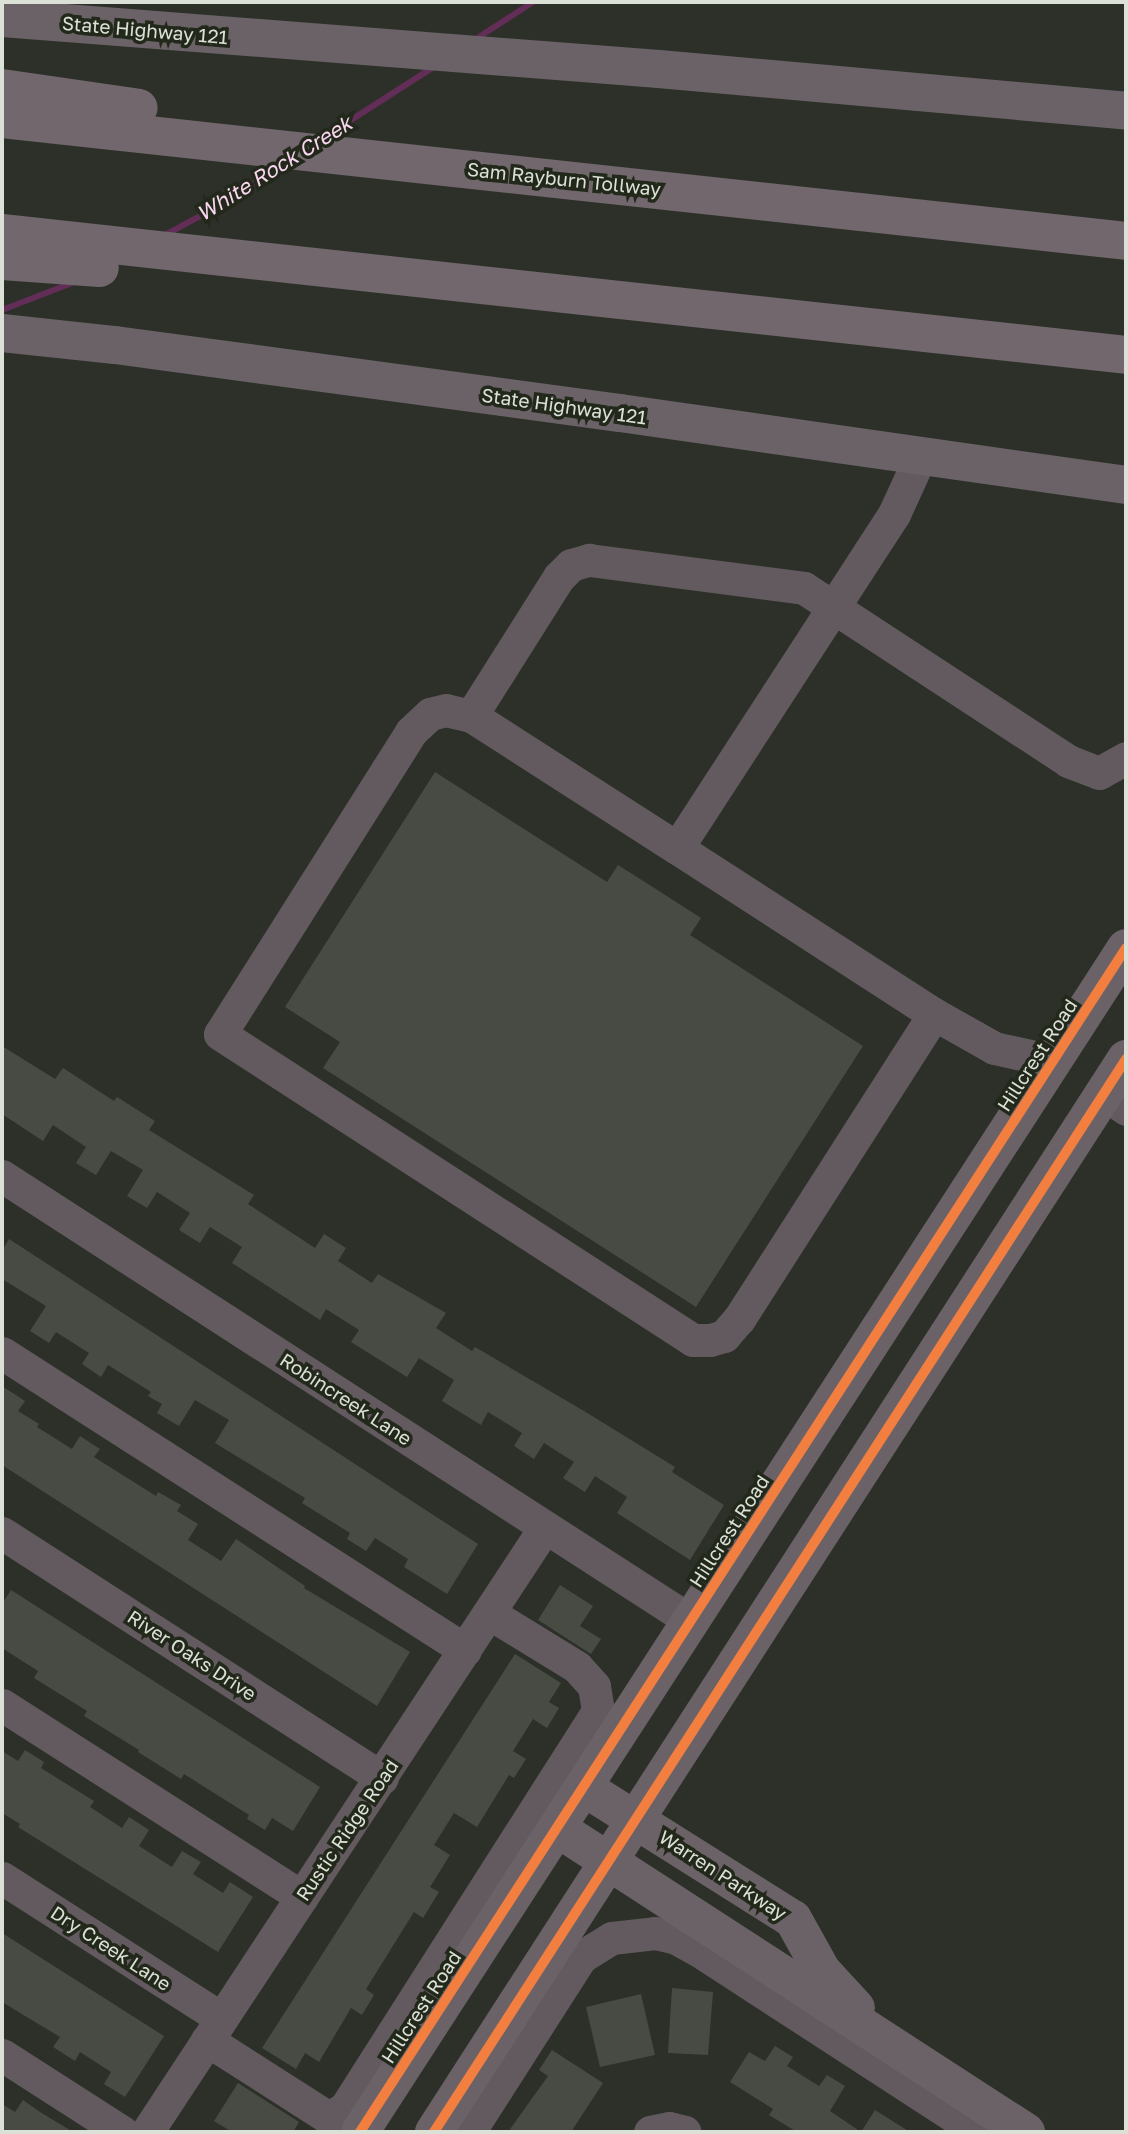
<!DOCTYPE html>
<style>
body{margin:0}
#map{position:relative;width:1128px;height:2134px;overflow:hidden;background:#2c3028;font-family:"Golos Text",sans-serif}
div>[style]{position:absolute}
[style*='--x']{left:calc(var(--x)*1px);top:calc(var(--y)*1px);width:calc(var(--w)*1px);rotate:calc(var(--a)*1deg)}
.stream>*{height:6px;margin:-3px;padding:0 3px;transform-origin:3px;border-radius:3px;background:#622d56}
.building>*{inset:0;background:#484b44}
.minor>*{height:33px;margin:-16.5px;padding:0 16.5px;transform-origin:16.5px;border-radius:16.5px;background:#625a5f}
.major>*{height:38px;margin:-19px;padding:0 19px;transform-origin:19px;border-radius:19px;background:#6a6267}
.highway>*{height:38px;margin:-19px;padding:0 19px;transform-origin:19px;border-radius:19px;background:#71676d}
.cycleway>*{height:10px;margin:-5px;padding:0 5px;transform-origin:5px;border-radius:5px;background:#f27e40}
span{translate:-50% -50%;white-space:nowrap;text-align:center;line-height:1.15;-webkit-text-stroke:7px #22291b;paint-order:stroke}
.street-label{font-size:19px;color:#dce1d8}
.water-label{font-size:21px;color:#fbd6f1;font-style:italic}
.frame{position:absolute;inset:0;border:4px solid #dce1d8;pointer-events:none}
</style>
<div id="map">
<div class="stream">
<i style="--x:476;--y:39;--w:68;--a:-33"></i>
<i style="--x:323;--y:138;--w:133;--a:-32.7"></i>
<i style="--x:165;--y:235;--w:57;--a:-28.4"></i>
<i style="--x:215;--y:208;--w:80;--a:-32.7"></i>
<i style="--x:2;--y:310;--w:75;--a:-21.1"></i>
</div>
<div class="building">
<i style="clip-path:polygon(435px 772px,607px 882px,618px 865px,659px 891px,701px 918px,690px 935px,863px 1046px,696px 1307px,323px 1068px,340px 1042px,285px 1007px)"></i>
<i style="clip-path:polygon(2px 1046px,55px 1079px,63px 1068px,114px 1101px,117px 1097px,155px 1121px,149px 1130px,254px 1195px,248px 1204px,315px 1248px,324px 1234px,346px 1248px,338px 1261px,372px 1283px,378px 1274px,446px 1313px,436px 1328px,472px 1351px,475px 1347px,584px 1411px,675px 1467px,672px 1472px,724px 1505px,690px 1560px,617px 1513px,627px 1497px,595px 1476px,585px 1492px,563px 1478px,574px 1462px,544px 1443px,534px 1459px,514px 1446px,522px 1433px,488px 1412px,481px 1425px,442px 1401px,454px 1380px,419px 1358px,407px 1377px,351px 1342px,359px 1330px,326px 1309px,320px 1320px,232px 1263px,242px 1247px,210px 1227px,200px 1243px,179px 1230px,190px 1213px,157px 1192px,147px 1208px,127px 1196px,143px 1170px,111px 1151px,96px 1175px,76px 1163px,86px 1147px,53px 1125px,43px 1141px,2px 1114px)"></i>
<i style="clip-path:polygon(9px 1239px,478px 1544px,447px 1594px,404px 1567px,408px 1559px,375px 1538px,366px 1551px,347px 1539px,350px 1533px,302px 1503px,305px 1498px,215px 1443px,229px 1420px,195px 1400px,179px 1426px,157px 1413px,162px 1404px,148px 1396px,151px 1392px,108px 1365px,101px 1377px,82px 1364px,89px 1353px,56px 1332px,49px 1343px,30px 1331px,46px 1306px,2px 1279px,2px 1251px)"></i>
<i style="clip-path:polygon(2px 1386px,25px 1401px,18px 1411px,39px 1424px,37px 1427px,72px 1449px,80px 1436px,100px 1449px,94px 1457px,156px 1496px,158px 1492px,181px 1505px,177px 1511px,198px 1524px,188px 1540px,221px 1561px,236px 1539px,305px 1586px,304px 1588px,410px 1652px,377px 1706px,2px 1465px)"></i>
<i style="clip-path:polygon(560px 1585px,593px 1606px,580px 1626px,601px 1639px,591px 1654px,538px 1620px)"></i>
<i style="clip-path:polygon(11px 1590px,320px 1787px,293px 1831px,272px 1818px,265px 1830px,247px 1819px,249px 1815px,184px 1774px,181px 1779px,138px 1752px,139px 1750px,84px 1716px,87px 1711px,34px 1678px,38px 1671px,2px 1648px,2px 1604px)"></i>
<i style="clip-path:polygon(515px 1654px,561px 1683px,549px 1702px,559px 1708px,547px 1728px,533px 1719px,513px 1751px,526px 1759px,514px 1778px,509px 1775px,477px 1827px,454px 1813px,434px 1845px,450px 1855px,430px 1887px,439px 1892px,423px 1918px,414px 1912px,366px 1989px,374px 1995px,362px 2015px,351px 2008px,319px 2062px,305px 2053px,296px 2069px,262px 2048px)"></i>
<i style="clip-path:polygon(25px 1750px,44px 1762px,41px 1768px,94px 1801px,90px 1807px,122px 1828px,129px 1817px,149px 1830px,139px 1846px,172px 1867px,182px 1851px,201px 1862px,193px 1874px,223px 1893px,230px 1882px,253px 1897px,218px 1952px,18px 1827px,20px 1824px,2px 1813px,2px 1751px,18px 1761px)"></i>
<i style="clip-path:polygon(2px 1933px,164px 2036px,125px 2097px,104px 2084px,111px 2072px,80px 2052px,75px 2061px,53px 2047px,60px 2037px,2px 2002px)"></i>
<i style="clip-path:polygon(672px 1988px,713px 1992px,708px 2055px,668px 2053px)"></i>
<i style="clip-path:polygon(641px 1994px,655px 2055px,600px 2067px,586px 2007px)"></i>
<i style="clip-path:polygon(775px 2046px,793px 2057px,787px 2066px,819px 2086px,827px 2075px,845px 2086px,830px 2111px,861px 2132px,875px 2110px,910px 2132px,797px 2132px,769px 2115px,773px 2109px,730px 2082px,749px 2052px,765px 2061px)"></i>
<i style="clip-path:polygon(552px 2050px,603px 2083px,571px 2132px,508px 2132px,548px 2076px,539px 2070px)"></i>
<i style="clip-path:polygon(238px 2083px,299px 2122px,293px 2132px,232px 2132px,214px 2121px)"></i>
<i style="clip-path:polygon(23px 2100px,40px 2112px,73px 2132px,2px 2132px,2px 2104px,15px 2112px)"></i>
</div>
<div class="minor">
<i style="--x:921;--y:455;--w:65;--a:114.6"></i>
<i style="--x:894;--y:514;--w:398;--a:123"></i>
<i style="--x:677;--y:848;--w:306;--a:32.9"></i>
<i style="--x:934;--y:1014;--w:69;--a:29.5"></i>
<i style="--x:994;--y:1048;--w:60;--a:12.4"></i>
<i style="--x:471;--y:716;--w:26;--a:-167"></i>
<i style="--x:446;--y:710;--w:16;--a:166"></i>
<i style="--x:430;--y:714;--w:26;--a:137"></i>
<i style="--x:411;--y:732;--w:357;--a:122.3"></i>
<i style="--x:220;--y:1034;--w:563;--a:32.9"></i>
<i style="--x:693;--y:1340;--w:17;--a:0"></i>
<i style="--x:710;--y:1340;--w:15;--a:-16"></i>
<i style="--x:724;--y:1336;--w:23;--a:-49"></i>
<i style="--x:739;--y:1319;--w:362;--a:-57.4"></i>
<i style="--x:677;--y:848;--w:245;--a:-147.3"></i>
<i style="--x:471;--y:716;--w:165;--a:-57.7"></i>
<i style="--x:559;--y:577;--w:17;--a:-45"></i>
<i style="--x:571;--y:565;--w:19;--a:-16"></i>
<i style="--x:589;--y:560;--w:217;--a:7.4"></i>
<i style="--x:804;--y:588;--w:316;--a:33.2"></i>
<i style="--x:1068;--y:761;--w:33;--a:21"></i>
<i style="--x:1099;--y:773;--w:31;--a:-29"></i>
<i style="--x:1104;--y:1094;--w:27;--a:34"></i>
<i style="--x:2;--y:1176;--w:820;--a:32.86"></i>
<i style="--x:2;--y:1353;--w:550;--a:32.68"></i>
<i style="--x:2;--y:1533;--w:452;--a:32.8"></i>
<i style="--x:2;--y:1705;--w:356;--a:32.6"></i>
<i style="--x:2;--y:1878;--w:260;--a:32.6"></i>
<i style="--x:207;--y:2040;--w:145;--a:32.6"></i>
<i style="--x:329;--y:2118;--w:19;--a:-32"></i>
<i style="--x:345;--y:2108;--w:471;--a:-57.5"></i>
<i style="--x:598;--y:1711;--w:25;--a:-99"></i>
<i style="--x:594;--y:1686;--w:25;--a:-132"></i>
<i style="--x:577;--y:1667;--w:103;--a:-148.5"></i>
<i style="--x:2;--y:2055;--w:143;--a:32.7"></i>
<i style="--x:147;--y:2132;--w:724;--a:-56.66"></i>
<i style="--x:469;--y:2132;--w:208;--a:-57.4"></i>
<i style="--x:581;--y:1957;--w:36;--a:-32"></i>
<i style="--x:612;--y:1938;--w:43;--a:-6.6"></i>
<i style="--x:655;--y:1933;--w:22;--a:13"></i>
<i style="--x:676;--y:1938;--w:25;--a:29"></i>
<i style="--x:698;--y:1950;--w:334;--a:33"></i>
<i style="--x:650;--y:2132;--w:19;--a:-12"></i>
<i style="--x:669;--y:2128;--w:16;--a:14"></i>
</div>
<div class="major">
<i style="--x:2;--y:18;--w:659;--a:4.44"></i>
<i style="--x:659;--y:69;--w:469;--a:5.1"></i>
<i style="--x:2;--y:333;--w:114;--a:6.1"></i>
<i style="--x:115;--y:345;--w:510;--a:7.67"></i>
<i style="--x:620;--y:413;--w:511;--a:8.1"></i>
<i style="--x:583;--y:1787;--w:248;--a:32.2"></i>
<i style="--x:793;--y:1919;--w:60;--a:60.9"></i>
<i style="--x:822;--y:1971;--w:50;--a:47.4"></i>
<i style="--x:557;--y:1828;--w:559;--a:32.95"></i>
<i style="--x:360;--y:2132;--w:1410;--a:-57.1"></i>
<i style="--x:434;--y:2132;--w:1277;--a:-57.18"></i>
</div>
<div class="highway">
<i style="--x:2;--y:88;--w:138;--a:8.3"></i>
<i style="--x:2;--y:119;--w:1131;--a:6.19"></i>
<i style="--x:2;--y:233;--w:1131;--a:6.19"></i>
<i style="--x:2;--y:261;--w:98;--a:4.1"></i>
</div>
<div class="cycleway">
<i style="--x:360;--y:2132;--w:1410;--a:-57.1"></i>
<i style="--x:434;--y:2132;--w:1277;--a:-57.18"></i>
</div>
<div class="street-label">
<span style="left:145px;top:30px;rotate:5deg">State Highway 121</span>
<span style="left:564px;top:179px;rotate:6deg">Sam Rayburn Tollway</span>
<span style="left:564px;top:406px;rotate:8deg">State Highway 121</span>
<span style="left:1037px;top:1055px;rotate:-57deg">Hillcrest Road</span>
<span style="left:346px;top:1399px;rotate:33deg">Robincreek Lane</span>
<span style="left:729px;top:1531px;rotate:-57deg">Hillcrest Road</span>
<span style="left:192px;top:1655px;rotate:33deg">River Oaks Drive</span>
<span style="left:347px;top:1830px;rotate:-56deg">Rustic Ridge Road</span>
<span style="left:723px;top:1875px;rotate:33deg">Warren Parkway</span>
<span style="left:111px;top:1948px;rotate:33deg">Dry Creek Lane</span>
<span style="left:421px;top:2007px;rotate:-57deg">Hillcrest Road</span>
</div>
<div class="water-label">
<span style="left:274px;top:168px;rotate:-32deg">White Rock Creek</span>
</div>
<div class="frame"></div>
</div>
